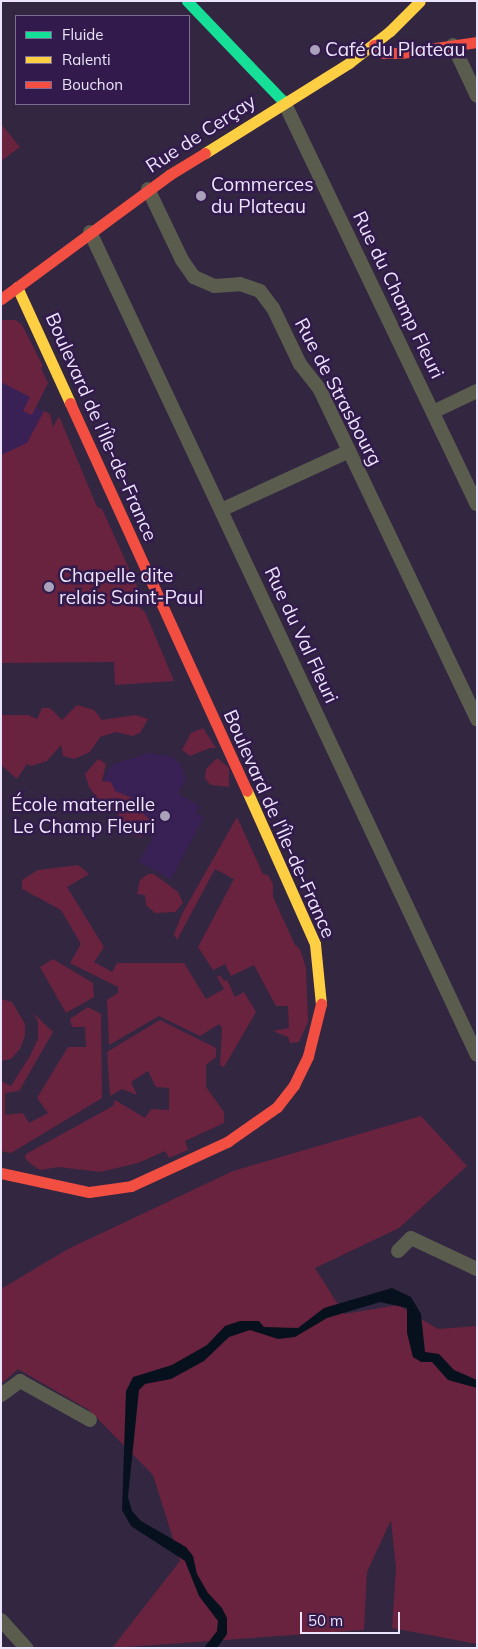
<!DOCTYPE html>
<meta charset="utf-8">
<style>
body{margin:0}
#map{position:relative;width:478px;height:1649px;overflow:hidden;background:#332641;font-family:Mulish,sans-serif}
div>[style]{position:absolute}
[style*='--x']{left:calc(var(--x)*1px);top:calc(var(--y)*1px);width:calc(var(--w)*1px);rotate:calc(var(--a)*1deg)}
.built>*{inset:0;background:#392155}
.green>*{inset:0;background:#69233e}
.water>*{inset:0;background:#07111e}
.street>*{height:14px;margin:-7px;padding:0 7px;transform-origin:7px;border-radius:7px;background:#5a5d4e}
.fast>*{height:11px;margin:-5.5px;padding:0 5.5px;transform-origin:5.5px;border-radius:5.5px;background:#16e098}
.slow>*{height:11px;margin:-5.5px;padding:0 5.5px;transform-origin:5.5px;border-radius:5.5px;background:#ffcf43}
.jam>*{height:11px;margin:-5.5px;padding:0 5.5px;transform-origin:5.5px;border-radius:5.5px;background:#f24e42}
.dots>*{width:14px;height:14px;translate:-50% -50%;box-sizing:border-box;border:2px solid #321b4c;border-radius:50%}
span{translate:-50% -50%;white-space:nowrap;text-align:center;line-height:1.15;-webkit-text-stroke:5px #321b4c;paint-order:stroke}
.poi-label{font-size:19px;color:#ece3fc}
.left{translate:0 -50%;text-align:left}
.right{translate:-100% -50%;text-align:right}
.street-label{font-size:19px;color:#ece3fc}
.frame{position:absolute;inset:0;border:2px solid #ece3fc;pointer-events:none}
.legend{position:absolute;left:15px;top:15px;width:175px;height:90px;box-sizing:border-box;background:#321b4c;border:1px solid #7c6b92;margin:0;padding:6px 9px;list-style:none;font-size:15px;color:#ece3fc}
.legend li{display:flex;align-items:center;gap:10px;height:25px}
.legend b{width:25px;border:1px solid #7c6b92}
.scale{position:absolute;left:300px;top:1612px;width:100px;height:22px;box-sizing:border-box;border:2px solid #ece3fc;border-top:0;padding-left:6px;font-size:15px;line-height:18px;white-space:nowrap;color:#ece3fc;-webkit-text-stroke:4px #321b4c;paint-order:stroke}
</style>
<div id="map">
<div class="built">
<i style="clip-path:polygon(1px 335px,48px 383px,36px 407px,50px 414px,1px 478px)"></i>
<i style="clip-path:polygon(149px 753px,170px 756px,180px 763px,186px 779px,178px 794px,200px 806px,196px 813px,204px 817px,171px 879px,139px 862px,153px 837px,141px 831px,104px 782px,107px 771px,114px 764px)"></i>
</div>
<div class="green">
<i style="clip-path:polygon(1px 124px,20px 147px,1px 161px)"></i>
<i style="clip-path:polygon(1px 320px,16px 320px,22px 325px,43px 366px,41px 368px,48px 383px,32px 415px,23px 411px,30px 397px,1px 382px)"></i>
<i style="clip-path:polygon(44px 411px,50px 414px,53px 427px,59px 416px,97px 507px,102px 509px,141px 595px,130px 595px,129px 599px,145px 612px,174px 681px,115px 685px,114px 662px,1px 663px,1px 455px,27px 443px)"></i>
<i style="clip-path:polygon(77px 705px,94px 710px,102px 720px,135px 715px,148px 719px,140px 733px,132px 736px,116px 732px,100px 737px,90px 752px,74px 759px,63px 756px,61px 745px,47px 761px,31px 766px,27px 764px,17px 779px,1px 765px,2px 715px,28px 715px,37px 719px,42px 708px,50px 708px,62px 720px)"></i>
<i style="clip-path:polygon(203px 728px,216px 748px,210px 748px,190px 756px,182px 750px,191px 733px)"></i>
<i style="clip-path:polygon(217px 758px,229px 768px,229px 787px,211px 785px,205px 779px,206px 769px)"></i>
<i style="clip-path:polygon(98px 759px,106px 764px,102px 781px,111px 782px,115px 791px,132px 798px,134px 804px,149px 819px,149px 829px,141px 837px,127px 833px,118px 814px,102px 804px,89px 787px,85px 774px)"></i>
<i style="clip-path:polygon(237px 817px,263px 874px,268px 875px,273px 884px,273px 897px,295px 945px,300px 949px,306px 968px,308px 1022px,299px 1042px,290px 1043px,288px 1037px,273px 1031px,289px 1028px,288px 1006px,276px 1006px,254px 965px,231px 976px,225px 964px,213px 970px,198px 947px,234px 879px,215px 869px,177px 940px,174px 934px,183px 912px)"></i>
<i style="clip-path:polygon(78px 865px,89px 874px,67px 887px,104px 947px,94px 962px,112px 972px,117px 963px,184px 963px,206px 999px,224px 989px,217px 977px,220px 975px,224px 981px,227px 980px,235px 997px,244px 992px,256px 1012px,224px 1067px,220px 1065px,222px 1028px,219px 1024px,200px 1036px,159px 1016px,109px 1045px,107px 1000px,118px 993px,118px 987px,70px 963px,81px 944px,61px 910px,22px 889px,22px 880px,38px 870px)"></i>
<i style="clip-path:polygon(148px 874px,154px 874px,178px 892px,183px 903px,175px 912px,155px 913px,146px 905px,145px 895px,137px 894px,140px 880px)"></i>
<i style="clip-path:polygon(53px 959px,93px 983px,94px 997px,66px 1013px,40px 967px)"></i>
<i style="clip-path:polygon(1px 999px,12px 1002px,25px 1024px,25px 1036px,20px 1049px,11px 1059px,1px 1061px)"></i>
<i style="clip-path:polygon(88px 1007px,101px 1014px,102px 1098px,11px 1153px,1px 1151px,1px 1081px,11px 1086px,30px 1056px,38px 1039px,38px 1022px,33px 1013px,53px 1032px,19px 1091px,5px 1093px,5px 1115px,23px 1113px,29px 1123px,48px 1113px,37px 1098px,68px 1047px,86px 1047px,85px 1027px,72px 1027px,70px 1019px)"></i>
<i style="clip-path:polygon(160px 1020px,216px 1048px,216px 1057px,206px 1065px,206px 1087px,224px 1112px,224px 1123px,185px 1141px,188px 1150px,169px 1158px,165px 1151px,138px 1163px,100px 1172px,59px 1167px,40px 1170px,31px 1164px,25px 1158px,26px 1154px,113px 1106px,115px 1100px,145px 1118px,151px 1109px,169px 1110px,169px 1088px,156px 1087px,148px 1071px,131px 1082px,137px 1095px,122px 1089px,110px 1096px,107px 1052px)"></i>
<i style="clip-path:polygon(421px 1116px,467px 1166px,399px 1228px,315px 1268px,344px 1314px,398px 1305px,438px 1329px,477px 1326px,477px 1644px,392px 1628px,396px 1568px,391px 1520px,367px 1572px,364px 1630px,112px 1648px,180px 1561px,153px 1475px,89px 1410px,18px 1369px,1px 1384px,1px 1289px,68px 1249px,233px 1171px)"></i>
</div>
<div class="water">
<i style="clip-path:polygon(392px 1288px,411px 1297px,421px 1314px,425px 1352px,439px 1354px,454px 1370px,477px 1380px,477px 1388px,448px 1380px,432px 1362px,421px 1362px,413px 1357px,407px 1333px,407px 1308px,380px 1302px,327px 1318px,295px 1337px,278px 1339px,250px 1330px,229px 1337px,204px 1361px,171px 1379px,145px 1384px,139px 1390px,128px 1497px,132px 1511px,141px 1521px,186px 1547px,193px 1556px,197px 1574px,208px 1593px,222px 1608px,227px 1618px,227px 1634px,217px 1648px,204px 1648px,217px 1631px,218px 1621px,199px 1596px,185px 1561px,131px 1526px,122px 1510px,126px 1391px,133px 1377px,172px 1365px,207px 1345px,225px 1326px,240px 1321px,259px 1321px,264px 1327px,298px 1328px,324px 1308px)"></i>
</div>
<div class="street">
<i style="--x:453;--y:45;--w:56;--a:64.8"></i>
<i style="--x:284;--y:102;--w:446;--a:64.4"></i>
<i style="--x:148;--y:189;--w:79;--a:64.4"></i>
<i style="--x:182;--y:260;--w:21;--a:55"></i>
<i style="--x:194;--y:277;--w:22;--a:24"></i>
<i style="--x:214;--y:286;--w:26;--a:-4"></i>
<i style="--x:240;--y:284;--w:21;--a:19"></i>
<i style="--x:260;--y:291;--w:21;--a:53"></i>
<i style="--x:273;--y:308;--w:62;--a:64.3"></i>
<i style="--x:300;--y:364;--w:33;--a:52"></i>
<i style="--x:320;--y:390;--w:365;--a:64.5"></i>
<i style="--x:90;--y:232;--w:909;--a:64.82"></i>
<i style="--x:433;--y:412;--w:49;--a:-25.5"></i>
<i style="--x:221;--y:510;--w:141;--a:-24.7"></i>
<i style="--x:398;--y:1251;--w:18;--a:-45"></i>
<i style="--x:411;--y:1238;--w:73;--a:25.2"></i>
<i style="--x:1;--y:1395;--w:24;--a:-36"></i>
<i style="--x:20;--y:1381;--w:80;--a:29.1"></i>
<i style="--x:1;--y:1620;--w:38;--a:48"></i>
</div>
<div class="fast">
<i style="--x:187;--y:1;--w:140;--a:46.2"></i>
</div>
<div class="slow">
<i style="--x:205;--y:153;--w:170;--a:-32"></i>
<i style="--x:349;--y:63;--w:52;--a:-38"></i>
<i style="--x:390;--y:31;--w:42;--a:-45"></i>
<i style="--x:17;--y:287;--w:128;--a:65.4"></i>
<i style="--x:247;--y:791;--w:167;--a:66"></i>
<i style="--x:315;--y:944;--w:60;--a:84.3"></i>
</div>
<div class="jam">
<i style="--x:374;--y:45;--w:12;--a:42"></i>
<i style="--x:383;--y:53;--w:18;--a:0"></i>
<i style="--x:401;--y:53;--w:77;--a:-8.2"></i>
<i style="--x:1;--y:299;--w:209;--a:-36.4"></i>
<i style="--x:169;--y:175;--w:42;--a:-31.4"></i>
<i style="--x:70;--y:403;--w:426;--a:65.5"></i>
<i style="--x:1;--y:1173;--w:90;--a:12.2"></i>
<i style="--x:89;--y:1192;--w:42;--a:-8.1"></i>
<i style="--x:131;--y:1186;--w:106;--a:-24.6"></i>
<i style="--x:227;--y:1142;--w:61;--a:-35"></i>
<i style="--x:277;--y:1107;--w:28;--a:-52"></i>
<i style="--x:294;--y:1085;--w:32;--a:-64"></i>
<i style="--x:308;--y:1056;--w:54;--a:-76"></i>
</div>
<div class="dots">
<i style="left:315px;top:50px;background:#aba1bb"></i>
<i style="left:201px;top:196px;background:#aba1bb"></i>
<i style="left:49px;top:587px;background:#aba1bb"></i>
<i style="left:165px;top:816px;background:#aba1bb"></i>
</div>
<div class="poi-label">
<span class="left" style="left:325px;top:50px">Café du Plateau</span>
<span class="left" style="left:211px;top:196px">Commerces<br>du Plateau</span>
<span class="left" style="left:59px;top:587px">Chapelle dite<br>relais Saint-Paul</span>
<span class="right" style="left:155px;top:816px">École maternelle<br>Le Champ Fleuri</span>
</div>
<div class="street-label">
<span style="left:201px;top:134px;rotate:-33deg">Rue de Cerçay</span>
<span style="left:398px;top:295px;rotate:64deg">Rue du Champ Fleuri</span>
<span style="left:338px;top:392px;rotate:62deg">Rue de Strasbourg</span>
<span style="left:101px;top:427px;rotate:66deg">Boulevard de l'Île-de-France</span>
<span style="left:301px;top:635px;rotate:65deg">Rue du Val Fleuri</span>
<span style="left:279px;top:824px;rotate:66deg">Boulevard de l'Île-de-France</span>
</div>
<div class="frame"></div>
<ul class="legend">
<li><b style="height:6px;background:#16e098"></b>Fluide</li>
<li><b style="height:6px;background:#ffcf43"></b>Ralenti</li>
<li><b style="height:6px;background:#f24e42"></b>Bouchon</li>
</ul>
<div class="scale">50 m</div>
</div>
